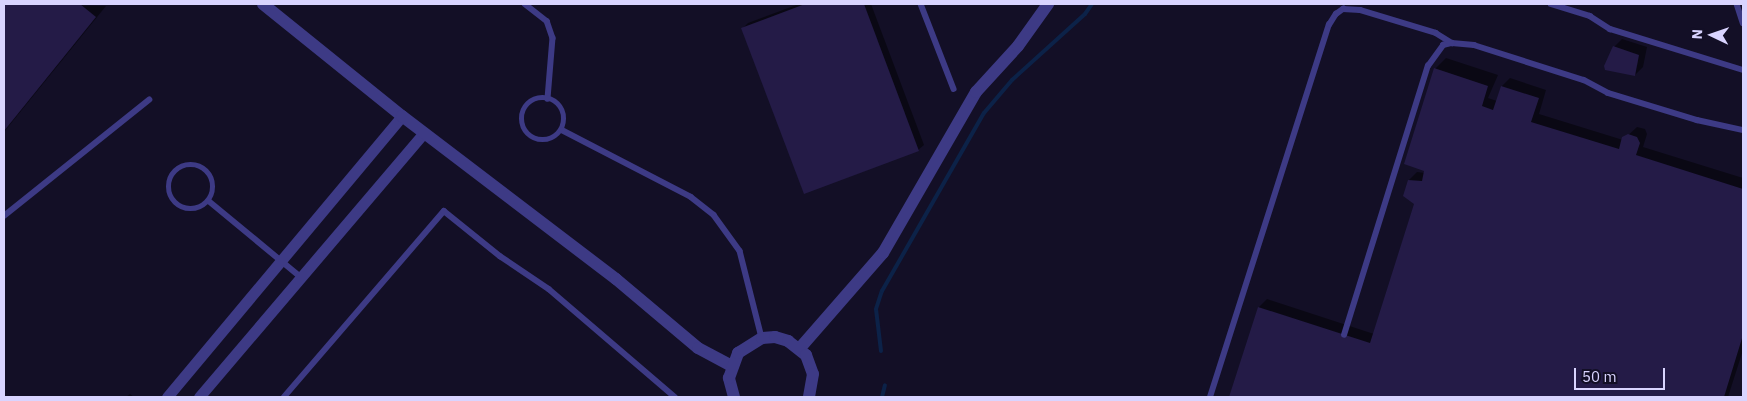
<!DOCTYPE html>
<style>
body{margin:0}
#map{position:relative;width:1747px;height:401px;overflow:hidden;background:#130f26;font-family:"IBM Plex Sans",sans-serif}
div>[style]{position:absolute}
[style*='--x']{left:calc(var(--x)*1px);top:calc(var(--y)*1px);width:calc(var(--w)*1px);rotate:calc(var(--a)*1deg)}
.shadow>*{inset:0;background:#0007}
.stream>*{height:4px;margin:-2px;padding:0 2px;transform-origin:2px;border-radius:2px;background:#0c2248}
.building>*{inset:0;background:#241b47}
.service>*{height:5.5px;margin:-2.75px;padding:0 2.75px;transform-origin:2.75px;border-radius:2.75px;background:#3d3a85}
.service>.ring{margin:-2.75px;padding:0;box-sizing:content-box;background:none;border:5.5px solid #3d3a85;border-radius:50%}
.minor>*{height:11px;margin:-5.5px;padding:0 5.5px;transform-origin:5.5px;border-radius:5.5px;background:#3d3a85}
.tertiary>*{height:12px;margin:-6px;padding:0 6px;transform-origin:6px;border-radius:6px;background:#3d3a85}
span{translate:-50% -50%;white-space:nowrap;text-align:center;line-height:1.15;-webkit-text-stroke:4px #130f26;paint-order:stroke}
.frame{position:absolute;inset:0;border:5px solid #d9d4ff;pointer-events:none}
.north{position:absolute;left:1687px;top:10px;width:50px;height:50px;-webkit-text-stroke:4px #130f26;paint-order:stroke;rotate:273deg;font-size:14px;font-weight:700;line-height:20px;text-align:center;color:#d9d4ff}
.north::after{content:'';display:block;margin:auto;width:18px;height:22px;background:#d9d4ff;clip-path:polygon(50% 0,100% 100%,50% 72%,0 100%)}
.scale{position:absolute;left:1574px;top:368px;width:91px;height:22px;box-sizing:border-box;border:2px solid #d9d4ff;border-top:0;padding-left:6px;font-size:15px;line-height:18px;white-space:nowrap;color:#d9d4ff;-webkit-text-stroke:4px #130f26;paint-order:stroke}
</style>
<div id="map">
<div class="shadow">
<i style="clip-path:polygon(4px 4px,106px 6px,4px 132px)"></i>
<i style="clip-path:polygon(799px 4px,871px 4px,924px 145px,918px 150px,743px 28px,748px 23px)"></i>
<i style="clip-path:polygon(1622px 39px,1647px 47px,1643px 67px,1635px 75px,1614px 47px)"></i>
<i style="clip-path:polygon(1446px 58px,1498px 75px,1488px 98px,1497px 101px,1502px 86px,1510px 78px,1546px 90px,1539px 114px,1623px 140px,1637px 127px,1645px 129px,1647px 134px,1643px 147px,1743px 178px,1743px 350px,1728px 397px,1231px 397px,1259px 307px,1267px 299px,1374px 334px,1416px 203px,1409px 180px,1417px 172px,1425px 173px,1435px 69px)"></i>
<i style="clip-path:polygon(130px 394px,134px 397px,126px 397px)"></i>
</div>
<div class="stream">
<i style="--x:881;--y:351;--w:42;--a:-96.8"></i>
<i style="--x:876;--y:309;--w:19;--a:-72"></i>
<i style="--x:882;--y:291;--w:205;--a:-60.2"></i>
<i style="--x:984;--y:113;--w:43;--a:-49.7"></i>
<i style="--x:1012;--y:80;--w:98;--a:-42.1"></i>
<i style="--x:1085;--y:14;--w:12;--a:-55"></i>
<i style="--x:882;--y:397;--w:12;--a:-76"></i>
</div>
<div class="building">
<i style="clip-path:polygon(4px 4px,80px 4px,96px 17px,4px 131px)"></i>
<i style="clip-path:polygon(805px 4px,864px 4px,919px 151px,804px 194px,741px 28px)"></i>
<i style="clip-path:polygon(1613px 46px,1639px 55px,1635px 76px,1605px 70px,1604px 66px)"></i>
<i style="clip-path:polygon(1434px 68px,1488px 86px,1482px 106px,1493px 110px,1501px 86px,1539px 98px,1531px 122px,1619px 149px,1622px 137px,1628px 134px,1637px 137px,1640px 143px,1636px 155px,1743px 189px,1743px 335px,1724px 397px,1229px 397px,1258px 307px,1370px 343px,1414px 204px,1403px 196px,1408px 180px,1422px 181px,1424px 171px,1404px 164px)"></i>
</div>
<div class="service">
<i style="--x:525;--y:4;--w:28;--a:38"></i>
<i style="--x:547;--y:21;--w:18;--a:71"></i>
<i style="--x:553;--y:38;--w:61;--a:94.7"></i>
<i style="--x:921;--y:4;--w:91;--a:68.8"></i>
<i style="--x:1551;--y:4;--w:41;--a:17.1"></i>
<i style="--x:1590;--y:16;--w:24;--a:33"></i>
<i style="--x:1610;--y:29;--w:139;--a:17.1"></i>
<i style="--x:1737;--y:4;--w:20;--a:72"></i>
<i class="ring" style="left:522px;top:98px;width:36.5px;height:36.5px"></i>
<i style="--x:562;--y:130;--w:145;--a:27.4"></i>
<i style="--x:691;--y:197;--w:29;--a:38"></i>
<i style="--x:714;--y:215;--w:44;--a:54.2"></i>
<i style="--x:740;--y:251;--w:90;--a:75.8"></i>
<i class="ring" style="left:169px;top:165px;width:38.5px;height:38.5px"></i>
<i style="--x:209;--y:201;--w:119;--a:39.6"></i>
<i style="--x:4;--y:216;--w:186;--a:-38.7"></i>
<i style="--x:1344;--y:335;--w:282;--a:-72.7"></i>
<i style="--x:1428;--y:66;--w:26;--a:-54"></i>
<i style="--x:1443;--y:45;--w:9;--a:-13"></i>
<i style="--x:1452;--y:43;--w:22;--a:5"></i>
<i style="--x:1474;--y:45;--w:115;--a:17.7"></i>
<i style="--x:1584;--y:80;--w:27;--a:28"></i>
<i style="--x:1608;--y:93;--w:93;--a:16.9"></i>
<i style="--x:1697;--y:120;--w:47;--a:12.3"></i>
<i style="--x:284;--y:397;--w:245;--a:-49.3"></i>
<i style="--x:444;--y:211;--w:72;--a:38.8"></i>
<i style="--x:500;--y:256;--w:59;--a:34"></i>
<i style="--x:549;--y:289;--w:166;--a:40.6"></i>
<i style="--x:1210;--y:397;--w:391;--a:-72.3"></i>
<i style="--x:1329;--y:25;--w:13;--a:-58"></i>
<i style="--x:1336;--y:14;--w:9;--a:-36"></i>
<i style="--x:1343;--y:9;--w:17;--a:3"></i>
<i style="--x:1360;--y:10;--w:79;--a:16.8"></i>
<i style="--x:1436;--y:33;--w:19;--a:32"></i>
</div>
<div class="minor">
<i style="--x:167;--y:397;--w:366;--a:-50.1"></i>
<i style="--x:199;--y:397;--w:347;--a:-49.6"></i>
</div>
<div class="tertiary">
<i style="--x:263;--y:4;--w:179;--a:38.9"></i>
<i style="--x:402;--y:116;--w:269;--a:37.3"></i>
<i style="--x:616;--y:279;--w:107;--a:40.1"></i>
<i style="--x:698;--y:348;--w:38;--a:28"></i>
<i style="--x:800;--y:348;--w:126;--a:-48.9"></i>
<i style="--x:883;--y:253;--w:186;--a:-60"></i>
<i style="--x:976;--y:92;--w:62;--a:-47.6"></i>
<i style="--x:1018;--y:46;--w:52;--a:-54.5"></i>
<i style="--x:734;--y:397;--w:20;--a:-105"></i>
<i style="--x:729;--y:378;--w:27;--a:-70"></i>
<i style="--x:738;--y:353;--w:28;--a:-32"></i>
<i style="--x:762;--y:338;--w:13;--a:-4"></i>
<i style="--x:775;--y:337;--w:14;--a:17"></i>
<i style="--x:788;--y:341;--w:23;--a:38"></i>
<i style="--x:806;--y:355;--w:20;--a:70"></i>
<i style="--x:813;--y:374;--w:23;--a:100"></i>
</div>
<div class="frame"></div>
<div class="north">N</div>
<div class="scale">50 m</div>
</div>
